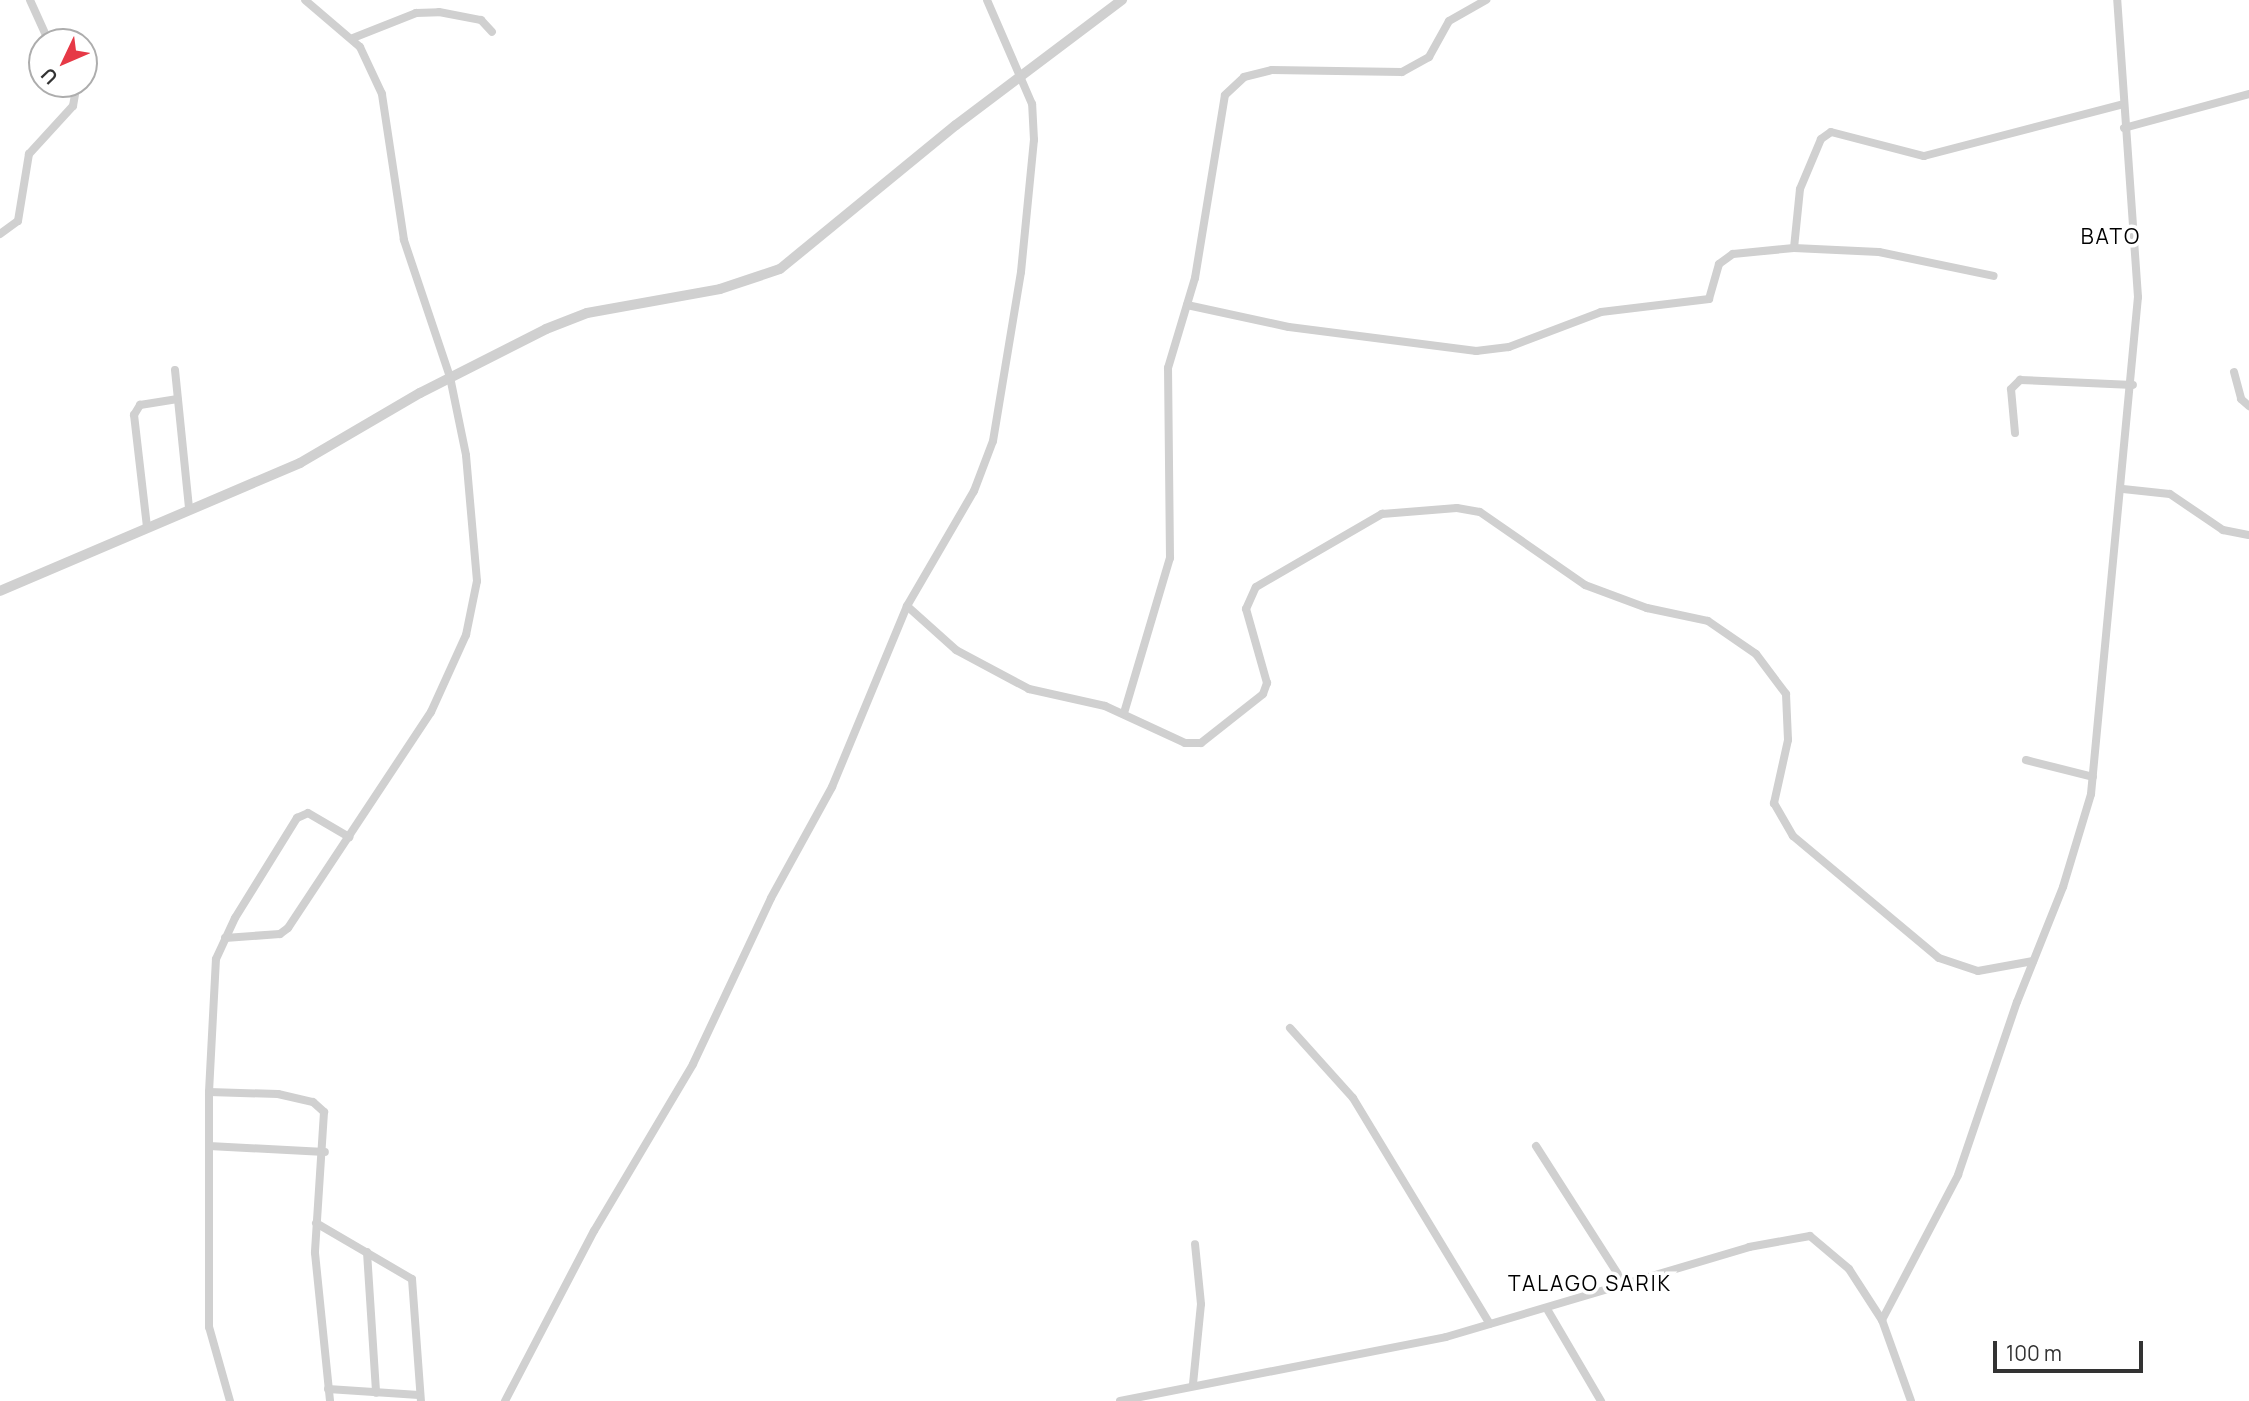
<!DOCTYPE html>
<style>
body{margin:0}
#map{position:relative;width:2249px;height:1401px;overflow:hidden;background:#fff;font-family:Manrope,sans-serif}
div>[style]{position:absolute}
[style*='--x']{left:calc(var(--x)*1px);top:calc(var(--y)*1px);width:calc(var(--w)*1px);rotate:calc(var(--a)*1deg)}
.minor>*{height:8px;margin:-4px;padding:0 4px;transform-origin:4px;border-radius:4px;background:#d0d0d0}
.tertiary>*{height:10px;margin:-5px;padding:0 5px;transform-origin:5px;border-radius:5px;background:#d0d0d0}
span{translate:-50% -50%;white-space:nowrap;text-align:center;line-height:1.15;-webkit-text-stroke:7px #fff;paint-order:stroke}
.quarter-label{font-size:21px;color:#000;letter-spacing:2px}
.north{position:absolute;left:28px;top:28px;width:70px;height:70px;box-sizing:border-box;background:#fff;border:2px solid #adadad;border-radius:50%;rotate:226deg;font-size:19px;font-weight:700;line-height:28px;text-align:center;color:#333}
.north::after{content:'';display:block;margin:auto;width:24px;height:32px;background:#e63946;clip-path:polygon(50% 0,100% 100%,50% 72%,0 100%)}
.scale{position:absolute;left:1993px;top:1341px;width:150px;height:32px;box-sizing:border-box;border:4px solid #333;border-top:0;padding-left:9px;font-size:21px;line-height:24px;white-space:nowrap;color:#333;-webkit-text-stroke:5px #fff;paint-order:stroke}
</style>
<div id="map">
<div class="minor">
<i style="--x:30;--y:0;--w:46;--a:65.7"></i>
<i style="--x:353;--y:38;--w:68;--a:-21.6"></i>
<i style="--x:416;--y:13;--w:23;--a:-2"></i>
<i style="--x:439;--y:12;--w:43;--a:10.8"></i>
<i style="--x:481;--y:20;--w:16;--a:47"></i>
<i style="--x:2124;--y:128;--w:130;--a:-15.2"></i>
<i style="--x:0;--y:234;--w:22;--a:-36"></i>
<i style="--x:18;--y:221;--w:68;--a:-80.7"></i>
<i style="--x:29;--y:154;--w:65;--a:-47.5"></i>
<i style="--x:73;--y:106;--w:22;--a:-80"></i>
<i style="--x:1794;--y:248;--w:59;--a:-84.2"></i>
<i style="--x:1800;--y:189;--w:54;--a:-67.2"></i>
<i style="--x:1821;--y:139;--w:12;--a:-35"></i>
<i style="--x:1831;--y:132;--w:96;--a:14.5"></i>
<i style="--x:1924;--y:156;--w:206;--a:-14.6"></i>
<i style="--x:1187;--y:305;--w:104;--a:12.2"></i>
<i style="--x:1289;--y:327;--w:189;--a:7.3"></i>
<i style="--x:1476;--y:351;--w:33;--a:-7"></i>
<i style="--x:1509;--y:347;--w:98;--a:-20.8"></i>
<i style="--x:1601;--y:312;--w:109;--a:-6.9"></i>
<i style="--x:1709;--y:299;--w:36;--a:-74"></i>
<i style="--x:1719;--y:264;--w:17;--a:-36"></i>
<i style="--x:1733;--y:254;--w:61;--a:-5.6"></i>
<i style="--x:1794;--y:248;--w:85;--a:2.7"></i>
<i style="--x:1879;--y:252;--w:117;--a:11.8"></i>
<i style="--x:175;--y:370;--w:139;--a:84.2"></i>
<i style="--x:2234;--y:372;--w:28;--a:75"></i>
<i style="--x:2241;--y:399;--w:11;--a:41"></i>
<i style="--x:2015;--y:433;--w:44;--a:-95.2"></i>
<i style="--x:2011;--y:389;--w:13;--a:-45"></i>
<i style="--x:2020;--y:380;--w:113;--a:2.5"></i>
<i style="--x:2123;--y:489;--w:47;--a:6.1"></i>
<i style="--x:2170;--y:494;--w:64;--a:34.2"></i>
<i style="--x:2223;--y:530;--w:26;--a:11"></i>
<i style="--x:147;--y:527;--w:113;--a:-96.6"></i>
<i style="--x:134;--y:415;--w:12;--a:-59"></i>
<i style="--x:140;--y:405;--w:38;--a:-9"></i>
<i style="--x:907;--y:606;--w:66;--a:41.9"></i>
<i style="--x:956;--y:650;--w:83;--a:28.1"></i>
<i style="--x:1029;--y:689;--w:78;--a:12.6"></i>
<i style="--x:1105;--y:706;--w:88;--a:24.8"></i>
<i style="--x:1185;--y:743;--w:16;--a:0"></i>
<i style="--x:1201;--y:743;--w:79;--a:-38.3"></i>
<i style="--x:1263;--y:694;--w:12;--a:-70"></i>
<i style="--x:1267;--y:683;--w:77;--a:-105.8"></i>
<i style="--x:1246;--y:609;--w:24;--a:-66"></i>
<i style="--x:1256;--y:587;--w:146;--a:-30.1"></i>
<i style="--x:1382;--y:514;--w:75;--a:-4.6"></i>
<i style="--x:1457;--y:508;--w:23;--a:10"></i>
<i style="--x:1480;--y:512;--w:128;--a:34.8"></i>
<i style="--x:1585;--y:585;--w:66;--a:20.4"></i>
<i style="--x:1647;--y:608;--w:62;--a:12"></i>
<i style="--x:1708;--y:621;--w:58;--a:34.5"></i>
<i style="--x:1756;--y:654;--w:50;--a:53.1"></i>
<i style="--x:1786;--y:694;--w:46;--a:87.5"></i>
<i style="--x:1788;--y:740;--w:65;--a:102.5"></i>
<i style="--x:1774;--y:803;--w:38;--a:60"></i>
<i style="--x:1793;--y:836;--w:190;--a:39.9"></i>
<i style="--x:1939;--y:958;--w:41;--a:18.4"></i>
<i style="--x:1978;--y:971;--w:56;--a:-10.3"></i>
<i style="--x:1124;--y:713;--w:162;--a:-73.5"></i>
<i style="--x:1170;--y:558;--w:190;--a:-90.6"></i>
<i style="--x:1168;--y:368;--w:94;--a:-73.3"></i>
<i style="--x:1195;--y:278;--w:185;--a:-80.7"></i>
<i style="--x:1225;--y:95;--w:26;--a:-43"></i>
<i style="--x:1244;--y:77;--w:29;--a:-14"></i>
<i style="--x:1272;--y:70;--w:130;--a:0.9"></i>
<i style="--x:1402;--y:72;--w:31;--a:-29"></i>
<i style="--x:1429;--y:57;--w:41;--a:-60.9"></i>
<i style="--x:1449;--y:21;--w:43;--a:-29.6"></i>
<i style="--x:2026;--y:760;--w:69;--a:14.2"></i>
<i style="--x:225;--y:938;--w:55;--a:-4.2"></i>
<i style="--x:280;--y:934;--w:10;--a:-37"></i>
<i style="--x:288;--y:928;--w:259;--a:-56.5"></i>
<i style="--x:431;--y:712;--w:85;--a:-65.6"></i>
<i style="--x:466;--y:635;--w:55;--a:-78.5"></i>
<i style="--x:477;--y:581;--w:126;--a:-95"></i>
<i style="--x:466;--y:455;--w:80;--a:-101.6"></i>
<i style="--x:450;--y:377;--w:145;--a:-108.6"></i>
<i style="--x:404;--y:240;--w:148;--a:-98.6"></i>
<i style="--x:382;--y:94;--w:52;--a:-115.1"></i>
<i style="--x:360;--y:47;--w:72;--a:-139.5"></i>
<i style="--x:1290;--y:1028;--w:94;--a:48"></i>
<i style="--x:1353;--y:1098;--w:264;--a:58.8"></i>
<i style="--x:209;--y:1092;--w:69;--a:1.7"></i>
<i style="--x:278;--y:1094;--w:36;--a:13"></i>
<i style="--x:313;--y:1102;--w:15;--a:42"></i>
<i style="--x:324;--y:1112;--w:141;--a:93.7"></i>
<i style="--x:315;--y:1253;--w:149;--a:84.2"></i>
<i style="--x:209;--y:1146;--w:116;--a:3"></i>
<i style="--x:1536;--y:1146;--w:165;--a:57.4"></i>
<i style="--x:316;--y:1223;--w:111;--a:30.3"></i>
<i style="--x:412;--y:1279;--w:122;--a:85.8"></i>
<i style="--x:367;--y:1252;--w:141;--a:86.3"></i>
<i style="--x:1547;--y:1309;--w:107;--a:59.6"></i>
<i style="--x:1882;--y:1320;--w:164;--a:-62.3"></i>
<i style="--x:1958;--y:1175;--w:183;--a:-71.2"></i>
<i style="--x:2017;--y:1002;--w:124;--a:-68.2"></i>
<i style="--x:2063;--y:887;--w:97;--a:-73.2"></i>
<i style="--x:2091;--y:794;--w:499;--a:-84.6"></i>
<i style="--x:2138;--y:297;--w:298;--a:-94"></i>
<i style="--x:1193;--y:1384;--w:80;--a:-84.3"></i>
<i style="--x:1201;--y:1304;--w:60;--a:-95.7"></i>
<i style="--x:328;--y:1389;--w:91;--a:3.8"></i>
<i style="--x:230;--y:1401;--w:77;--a:-105.8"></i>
<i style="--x:209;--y:1327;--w:235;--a:-90"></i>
<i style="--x:209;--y:1092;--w:133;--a:-87"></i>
<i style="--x:216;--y:959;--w:45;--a:-65.1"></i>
<i style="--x:235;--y:918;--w:118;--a:-58.2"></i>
<i style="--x:297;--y:818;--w:12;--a:-24"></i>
<i style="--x:308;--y:813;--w:48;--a:30.3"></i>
<i style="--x:505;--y:1401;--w:192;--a:-62.4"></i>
<i style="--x:594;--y:1231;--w:194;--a:-59.3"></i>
<i style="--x:693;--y:1064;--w:183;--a:-64.8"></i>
<i style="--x:771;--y:898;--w:127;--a:-61.2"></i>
<i style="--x:832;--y:787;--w:196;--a:-67.5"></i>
<i style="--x:907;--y:606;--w:133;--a:-59.8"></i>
<i style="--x:974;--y:491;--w:53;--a:-69.2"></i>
<i style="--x:993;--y:441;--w:171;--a:-80.6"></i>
<i style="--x:1021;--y:272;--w:133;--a:-84.4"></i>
<i style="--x:1034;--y:140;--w:36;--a:-93"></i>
<i style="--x:1032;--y:104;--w:113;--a:-113.4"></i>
<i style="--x:1120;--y:1401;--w:332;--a:-11.1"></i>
<i style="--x:1446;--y:1337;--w:316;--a:-16.5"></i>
<i style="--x:1749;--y:1247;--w:62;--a:-10.2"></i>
<i style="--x:1810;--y:1236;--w:51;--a:40.2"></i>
<i style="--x:1849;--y:1269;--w:61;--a:57.1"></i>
<i style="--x:1882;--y:1320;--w:86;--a:70.3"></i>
</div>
<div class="tertiary">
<i style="--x:0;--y:591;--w:326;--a:-23.1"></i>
<i style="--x:300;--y:463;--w:139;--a:-30.3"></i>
<i style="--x:420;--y:393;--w:141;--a:-26.9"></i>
<i style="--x:546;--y:329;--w:44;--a:-21.3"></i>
<i style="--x:587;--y:313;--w:135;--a:-10.2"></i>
<i style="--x:720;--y:289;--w:63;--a:-18.4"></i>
<i style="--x:780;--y:269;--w:227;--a:-39.3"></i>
<i style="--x:956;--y:125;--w:208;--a:-37"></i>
</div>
<div class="quarter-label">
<span style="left:2111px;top:236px">BATO</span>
<span style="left:1590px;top:1283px">TALAGO SARIK</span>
</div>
<div class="north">U</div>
<div class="scale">100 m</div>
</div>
